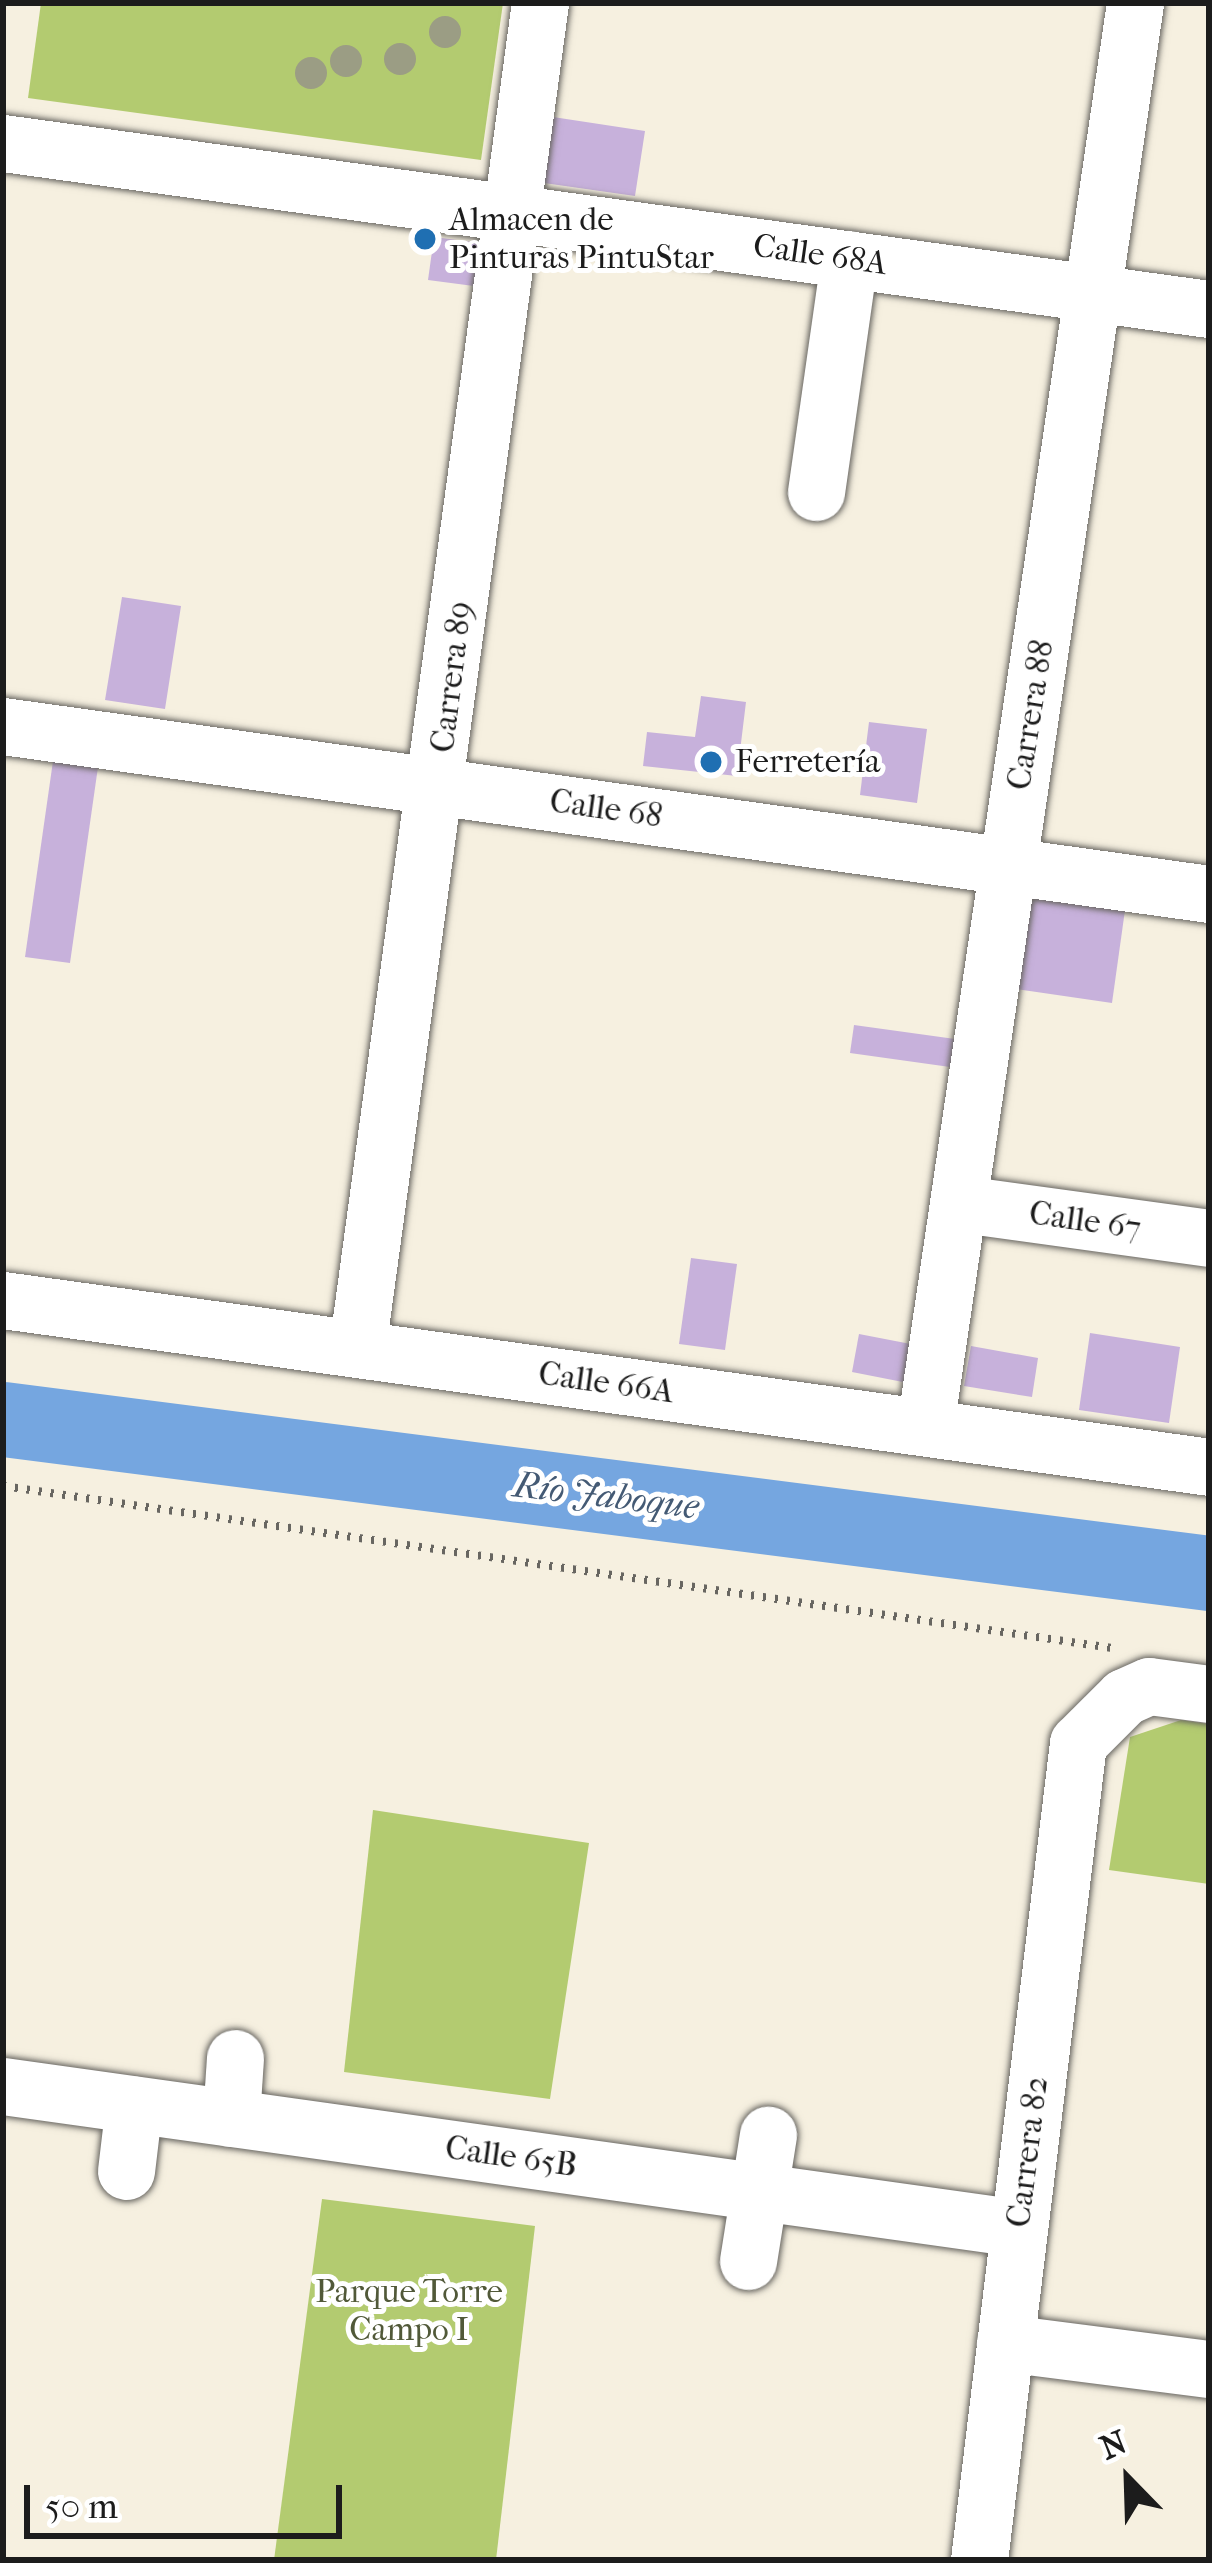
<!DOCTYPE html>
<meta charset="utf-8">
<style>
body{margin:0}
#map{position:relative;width:1212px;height:2563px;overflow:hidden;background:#f6f0e0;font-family:"IM FELL French Canon",serif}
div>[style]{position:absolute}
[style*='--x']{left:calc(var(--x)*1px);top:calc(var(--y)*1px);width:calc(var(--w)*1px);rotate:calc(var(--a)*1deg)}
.green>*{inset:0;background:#b3cb70}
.river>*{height:75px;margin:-37.5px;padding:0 37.5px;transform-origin:37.5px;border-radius:37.5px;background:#75a6e0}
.building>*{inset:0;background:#c7b1db}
.path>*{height:8px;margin-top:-4px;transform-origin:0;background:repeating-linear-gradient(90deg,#686661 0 3px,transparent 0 12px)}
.roads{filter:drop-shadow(0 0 3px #686661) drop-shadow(0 0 3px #686661)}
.minor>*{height:57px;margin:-28.5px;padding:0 28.5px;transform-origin:28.5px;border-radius:28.5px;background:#fff}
.trees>*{width:32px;height:32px;margin:-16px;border-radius:50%;background:#9b9d84}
.dots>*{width:33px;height:33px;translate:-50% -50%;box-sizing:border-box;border:6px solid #fff;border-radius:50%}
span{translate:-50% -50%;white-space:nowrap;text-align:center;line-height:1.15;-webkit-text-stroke:10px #fff;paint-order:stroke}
.poi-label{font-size:33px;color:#1c1c1c}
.left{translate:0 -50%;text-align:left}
.street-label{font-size:33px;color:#1c1c1c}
.park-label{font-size:33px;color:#515939}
.water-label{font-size:36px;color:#445a74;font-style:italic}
.frame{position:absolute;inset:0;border:6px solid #1c1c1c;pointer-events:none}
.north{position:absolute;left:1068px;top:2419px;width:120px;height:120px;-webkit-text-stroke:9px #fff;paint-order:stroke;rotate:337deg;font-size:33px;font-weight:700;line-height:48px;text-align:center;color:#1c1c1c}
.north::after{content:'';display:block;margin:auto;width:42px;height:54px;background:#1c1c1c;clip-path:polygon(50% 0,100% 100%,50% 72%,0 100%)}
.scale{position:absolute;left:24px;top:2485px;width:318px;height:54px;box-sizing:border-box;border:6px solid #1c1c1c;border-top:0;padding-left:15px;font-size:36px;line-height:42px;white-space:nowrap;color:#1c1c1c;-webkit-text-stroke:9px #fff;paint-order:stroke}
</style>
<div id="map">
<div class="green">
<i style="clip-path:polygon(41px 3px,503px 3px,481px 160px,28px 98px)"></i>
<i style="clip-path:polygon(1181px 1720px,1209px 1724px,1209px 1884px,1109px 1870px,1130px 1737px)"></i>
<i style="clip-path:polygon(373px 1810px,589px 1843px,550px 2099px,344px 2072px)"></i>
<i style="clip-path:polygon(322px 2199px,535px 2226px,496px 2560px,274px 2560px)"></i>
</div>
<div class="river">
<i style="--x:3;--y:1419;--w:1216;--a:7.28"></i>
</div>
<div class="building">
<i style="clip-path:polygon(553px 117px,645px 131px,635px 196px,544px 183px)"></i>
<i style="clip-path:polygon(434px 237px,495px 245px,489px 288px,428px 280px)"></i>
<i style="clip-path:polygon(122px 597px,181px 606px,165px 709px,105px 700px)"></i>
<i style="clip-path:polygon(701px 696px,746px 702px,737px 776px,643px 766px,647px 732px,695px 737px)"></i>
<i style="clip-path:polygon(869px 722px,927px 729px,917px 803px,860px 795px)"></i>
<i style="clip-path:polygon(54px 754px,99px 760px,70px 963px,25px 957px)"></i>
<i style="clip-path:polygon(1025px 889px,1126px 903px,1112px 1003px,1010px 988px)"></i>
<i style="clip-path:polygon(854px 1025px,955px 1039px,950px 1067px,850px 1053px)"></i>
<i style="clip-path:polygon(691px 1258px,737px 1264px,725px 1350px,679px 1344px)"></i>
<i style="clip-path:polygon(1090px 1333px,1180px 1347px,1169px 1423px,1079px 1410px)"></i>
<i style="clip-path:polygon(859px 1334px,921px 1346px,913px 1384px,852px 1372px)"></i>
<i style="clip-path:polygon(971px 1346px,1038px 1358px,1032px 1397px,964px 1386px)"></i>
</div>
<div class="path">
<i style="--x:3;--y:1486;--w:1121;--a:8.31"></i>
</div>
<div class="roads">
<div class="minor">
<i style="--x:3;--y:143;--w:1217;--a:7.84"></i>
<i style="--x:816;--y:492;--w:235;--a:-81.9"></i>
<i style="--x:3;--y:726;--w:1218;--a:7.93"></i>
<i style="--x:962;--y:1204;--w:249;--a:7.8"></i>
<i style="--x:3;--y:1300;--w:1218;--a:7.88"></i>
<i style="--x:357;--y:1349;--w:1358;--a:-82.26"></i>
<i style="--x:925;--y:1427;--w:1439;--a:-81.61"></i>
<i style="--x:3;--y:2086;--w:1026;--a:7.96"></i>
<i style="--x:231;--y:2118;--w:60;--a:-86.2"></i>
<i style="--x:126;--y:2171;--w:67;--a:-83.2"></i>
<i style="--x:748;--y:2261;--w:128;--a:-81"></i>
<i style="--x:1005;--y:2343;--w:206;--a:7.3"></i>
<i style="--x:979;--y:2560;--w:823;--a:-83.09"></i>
<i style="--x:1078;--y:1743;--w:65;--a:-45"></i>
<i style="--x:1124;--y:1697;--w:27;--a:-24"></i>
<i style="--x:1149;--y:1686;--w:61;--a:7.6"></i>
</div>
</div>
<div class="trees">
<i style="left:445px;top:32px"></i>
<i style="left:400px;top:59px"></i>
<i style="left:346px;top:61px"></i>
<i style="left:311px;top:73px"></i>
</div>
<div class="dots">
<i style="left:425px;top:239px;background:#1f6fb2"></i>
<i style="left:711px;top:762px;background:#1f6fb2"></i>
</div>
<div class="poi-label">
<span class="left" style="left:449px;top:239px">Almacen de<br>Pinturas PintuStar</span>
<span class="left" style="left:735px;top:762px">Ferretería</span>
</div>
<div class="street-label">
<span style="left:820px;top:255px;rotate:8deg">Calle 68A</span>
<span style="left:452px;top:677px;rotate:-83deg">Carrera 89</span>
<span style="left:1031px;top:715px;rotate:-81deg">Carrera 88</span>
<span style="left:606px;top:809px;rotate:8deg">Calle 68</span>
<span style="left:1085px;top:1221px;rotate:8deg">Calle 67</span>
<span style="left:606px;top:1383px;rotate:8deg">Calle 66A</span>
<span style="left:1028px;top:2152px;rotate:-83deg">Carrera 82</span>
<span style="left:511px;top:2157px;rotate:8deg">Calle 65B</span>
</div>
<div class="park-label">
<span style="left:409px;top:2311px">Parque Torre<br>Campo I</span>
</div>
<div class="water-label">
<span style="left:606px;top:1496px;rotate:7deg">Río Jaboque</span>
</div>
<div class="frame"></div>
<div class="north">N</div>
<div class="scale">50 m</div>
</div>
